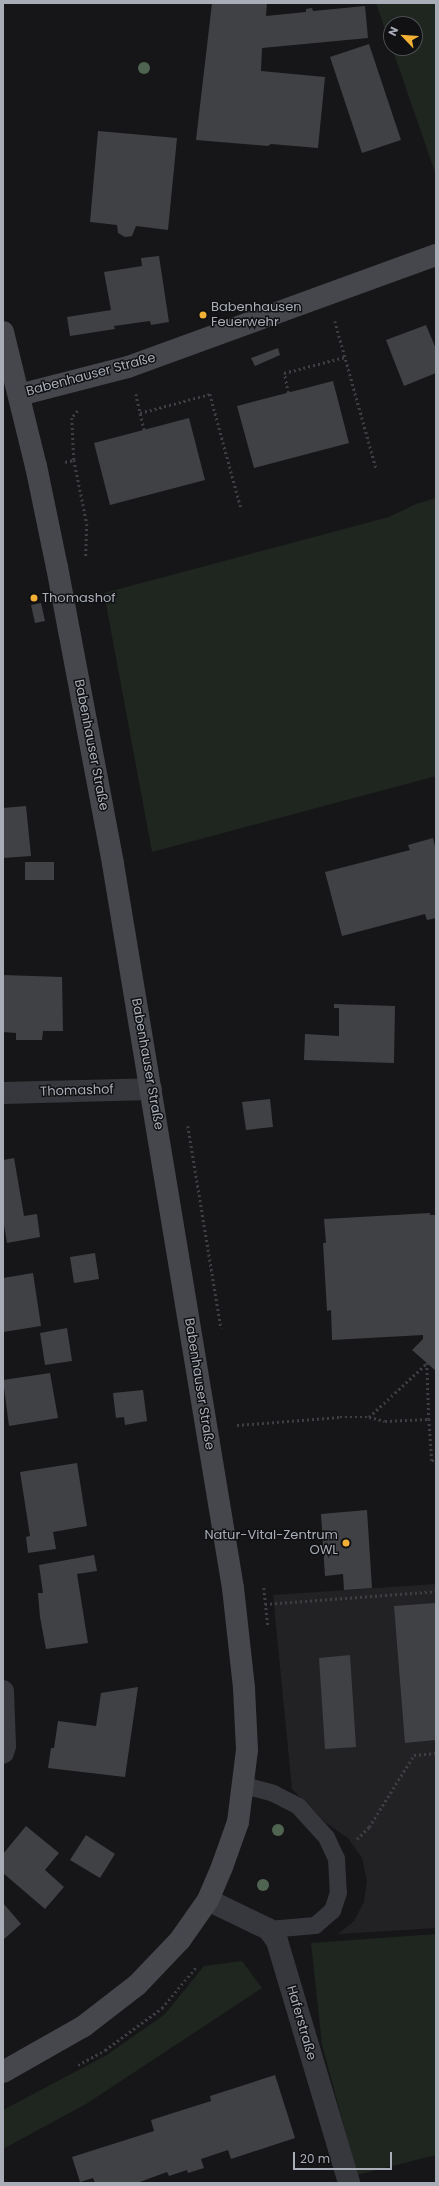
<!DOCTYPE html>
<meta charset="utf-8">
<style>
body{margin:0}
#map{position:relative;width:439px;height:2186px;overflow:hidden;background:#161618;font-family:Poppins,sans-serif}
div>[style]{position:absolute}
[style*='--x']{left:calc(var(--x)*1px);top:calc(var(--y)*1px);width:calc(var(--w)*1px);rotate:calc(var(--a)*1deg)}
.built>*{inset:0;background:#222225}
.green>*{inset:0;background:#1e261f}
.building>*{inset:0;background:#404145}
.path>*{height:2.5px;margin-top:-1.25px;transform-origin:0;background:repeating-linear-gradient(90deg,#3d3f44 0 2px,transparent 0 5px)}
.service>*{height:17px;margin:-8.5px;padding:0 8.5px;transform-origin:8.5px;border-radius:8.5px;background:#37383d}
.minor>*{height:22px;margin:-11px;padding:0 11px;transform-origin:11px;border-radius:11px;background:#37383d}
.secondary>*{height:22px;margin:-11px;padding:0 11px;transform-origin:11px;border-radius:11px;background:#45474d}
.trees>*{width:12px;height:12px;margin:-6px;border-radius:50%;background:#506452}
.dots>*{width:11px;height:11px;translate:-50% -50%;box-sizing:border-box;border:2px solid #111113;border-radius:50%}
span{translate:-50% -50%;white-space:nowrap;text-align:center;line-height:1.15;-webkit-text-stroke:3px #111113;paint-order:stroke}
.poi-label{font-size:13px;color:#a8adb8}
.left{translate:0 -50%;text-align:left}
.right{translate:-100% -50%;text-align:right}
.street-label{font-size:13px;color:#a8adb8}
.frame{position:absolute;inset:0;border:4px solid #a8adb8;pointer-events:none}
.north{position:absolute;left:383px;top:16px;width:40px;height:40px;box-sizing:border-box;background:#111113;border:1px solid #4d4f55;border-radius:50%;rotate:295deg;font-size:11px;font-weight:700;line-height:16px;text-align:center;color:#a8adb8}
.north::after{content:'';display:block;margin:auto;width:14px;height:18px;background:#f2b134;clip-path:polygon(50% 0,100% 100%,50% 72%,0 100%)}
.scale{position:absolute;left:293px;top:2152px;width:99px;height:18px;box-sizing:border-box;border:2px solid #a8adb8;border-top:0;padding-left:5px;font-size:12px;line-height:14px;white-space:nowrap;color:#a8adb8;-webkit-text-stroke:3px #111113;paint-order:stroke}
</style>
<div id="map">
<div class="built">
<i style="clip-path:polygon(436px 1584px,436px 1928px,338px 1934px,354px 1921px,364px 1902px,367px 1880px,362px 1858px,348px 1838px,326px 1823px,292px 1789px,273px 1595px)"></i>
</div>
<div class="green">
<i style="clip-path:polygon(376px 3px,436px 3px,436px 175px,392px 48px,415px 48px,415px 24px,391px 24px,391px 46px)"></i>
<i style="clip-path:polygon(436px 498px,436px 776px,152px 852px,104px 593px,389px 517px,416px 504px)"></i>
<i style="clip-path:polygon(436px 1934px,436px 2155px,357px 2175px,322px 2045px,311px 1943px)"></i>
<i style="clip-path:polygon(242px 1961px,262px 1988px,86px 2104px,3px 2149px,3px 2110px,107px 2055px,165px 2014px,204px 1966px)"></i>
</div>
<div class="building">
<i style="clip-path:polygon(212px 3px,267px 3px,266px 16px,306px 12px,306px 9px,312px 8px,313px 11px,365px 6px,368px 38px,262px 48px,261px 71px,325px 77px,318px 148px,271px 144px,268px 146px,196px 140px)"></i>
<i style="clip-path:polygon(369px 44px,401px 140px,362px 153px,330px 57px)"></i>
<i style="clip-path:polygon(98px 131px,177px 138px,168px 230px,136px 226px,132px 236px,125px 237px,118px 233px,117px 225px,90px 222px)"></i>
<i style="clip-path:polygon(159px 256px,169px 322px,151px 325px,150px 321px,114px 326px,115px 329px,70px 336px,67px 317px,111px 310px,104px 272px,142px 266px,141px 258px)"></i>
<i style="clip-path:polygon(426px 325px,436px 349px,436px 373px,404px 386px,386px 340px)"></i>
<i style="clip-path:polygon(278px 348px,280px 355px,255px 366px,251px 358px)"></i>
<i style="clip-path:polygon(333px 381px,349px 443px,254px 468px,237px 406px)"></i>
<i style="clip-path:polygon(189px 418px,205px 480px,110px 505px,94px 443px)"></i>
<i style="clip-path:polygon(41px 603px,45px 621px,35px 623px,31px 605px)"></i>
<i style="clip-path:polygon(26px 806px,31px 856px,3px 858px,3px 808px)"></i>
<i style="clip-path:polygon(433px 838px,436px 851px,436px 918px,427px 920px,425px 914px,342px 936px,325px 872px,410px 850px,408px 845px)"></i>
<i style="clip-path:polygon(25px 862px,54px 862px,54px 880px,25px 880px)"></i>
<i style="clip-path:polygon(3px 975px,62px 977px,63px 1031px,43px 1031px,42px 1040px,16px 1040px,16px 1033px,3px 1032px)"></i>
<i style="clip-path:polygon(334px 1004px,395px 1006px,394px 1063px,304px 1060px,305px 1034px,339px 1036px,339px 1008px,334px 1008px)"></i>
<i style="clip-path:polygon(270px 1099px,273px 1127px,246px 1130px,242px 1102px)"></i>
<i style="clip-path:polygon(14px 1158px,24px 1216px,37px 1214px,40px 1237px,7px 1243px,3px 1219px,3px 1160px)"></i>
<i style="clip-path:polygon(430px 1213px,430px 1215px,436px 1215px,436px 1371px,412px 1350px,423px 1339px,423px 1335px,332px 1340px,331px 1310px,327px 1311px,323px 1243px,326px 1243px,324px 1219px)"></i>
<i style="clip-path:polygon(95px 1253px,99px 1279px,74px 1283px,70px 1257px)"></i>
<i style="clip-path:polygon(33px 1273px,41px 1326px,3px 1332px,3px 1278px)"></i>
<i style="clip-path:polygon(67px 1328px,72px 1361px,45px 1365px,40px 1333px)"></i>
<i style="clip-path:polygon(50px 1373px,58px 1418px,9px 1426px,3px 1380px)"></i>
<i style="clip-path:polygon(143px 1390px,147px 1421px,125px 1425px,124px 1417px,116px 1418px,113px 1393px)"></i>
<i style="clip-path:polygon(77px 1463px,87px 1526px,53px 1532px,56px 1549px,28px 1553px,26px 1537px,30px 1536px,20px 1472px)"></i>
<i style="clip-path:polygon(367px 1510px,372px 1588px,344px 1590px,343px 1574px,325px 1576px,321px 1514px)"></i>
<i style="clip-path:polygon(94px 1555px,97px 1571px,77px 1574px,88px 1643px,46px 1649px,40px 1617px,38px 1593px,43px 1593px,39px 1565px)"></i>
<i style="clip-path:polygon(436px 1603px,436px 1740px,405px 1743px,394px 1606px)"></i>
<i style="clip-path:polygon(350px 1655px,356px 1747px,325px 1749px,319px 1658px)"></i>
<i style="clip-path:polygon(138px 1687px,125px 1777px,48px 1768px,51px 1748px,54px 1748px,58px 1721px,96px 1726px,101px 1693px)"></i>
<i style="clip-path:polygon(26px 1826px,59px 1853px,45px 1870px,64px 1887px,45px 1909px,3px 1873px,3px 1854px)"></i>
<i style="clip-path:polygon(86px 1835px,115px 1854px,100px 1878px,70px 1860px)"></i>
<i style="clip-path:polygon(3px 1903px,21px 1924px,3px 1940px)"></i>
<i style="clip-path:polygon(275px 2075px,295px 2138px,231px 2159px,228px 2150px,201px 2159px,204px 2168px,188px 2173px,187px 2170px,169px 2176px,167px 2172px,137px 2183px,95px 2183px,93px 2178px,80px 2182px,72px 2157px,154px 2131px,151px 2120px,211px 2101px,210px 2096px)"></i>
</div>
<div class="path">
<i style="--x:335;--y:321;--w:153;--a:74.4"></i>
<i style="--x:288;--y:393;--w:20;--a:-101"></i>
<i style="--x:284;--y:373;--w:63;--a:-14.7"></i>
<i style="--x:136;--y:394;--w:37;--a:77"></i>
<i style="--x:78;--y:411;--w:9;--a:131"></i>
<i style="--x:72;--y:418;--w:42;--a:87.3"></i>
<i style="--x:74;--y:460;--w:65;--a:78.5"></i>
<i style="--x:87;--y:524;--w:34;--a:92"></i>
<i style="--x:140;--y:413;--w:73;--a:-15.2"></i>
<i style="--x:210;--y:394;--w:118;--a:74.8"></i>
<i style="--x:65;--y:462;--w:9;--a:-13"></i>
<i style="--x:188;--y:1126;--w:205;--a:80.7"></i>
<i style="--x:427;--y:1363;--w:56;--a:88"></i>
<i style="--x:369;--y:1417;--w:16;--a:14"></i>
<i style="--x:385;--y:1421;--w:44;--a:-2.6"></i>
<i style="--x:429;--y:1419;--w:42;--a:85.9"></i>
<i style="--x:432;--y:1461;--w:4;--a:0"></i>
<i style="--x:237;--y:1425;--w:103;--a:-4.4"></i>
<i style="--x:340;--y:1417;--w:29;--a:0"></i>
<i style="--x:369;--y:1417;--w:79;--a:-43"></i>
<i style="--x:264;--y:1588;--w:39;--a:84"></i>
<i style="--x:265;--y:1604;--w:171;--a:-4.3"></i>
<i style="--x:357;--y:1839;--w:17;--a:-45"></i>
<i style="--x:369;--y:1827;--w:85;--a:-58"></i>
<i style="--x:414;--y:1755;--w:22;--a:-5"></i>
<i style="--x:78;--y:2065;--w:31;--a:-29"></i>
<i style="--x:105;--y:2050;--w:71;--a:-36.4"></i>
<i style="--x:162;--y:2008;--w:53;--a:-50.3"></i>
</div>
<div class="service">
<i style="--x:244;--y:1785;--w:30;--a:15"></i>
<i style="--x:273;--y:1793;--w:28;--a:27"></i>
<i style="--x:298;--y:1806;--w:42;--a:47.9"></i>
<i style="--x:326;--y:1837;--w:23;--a:65"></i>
<i style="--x:336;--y:1858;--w:34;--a:87"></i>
<i style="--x:338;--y:1892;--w:19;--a:108"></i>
<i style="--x:332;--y:1910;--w:23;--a:139"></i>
<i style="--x:315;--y:1925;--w:47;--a:175.1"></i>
</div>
<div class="minor">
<i style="--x:3;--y:1093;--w:148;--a:-1.5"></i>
<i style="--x:3;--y:1691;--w:55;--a:87.9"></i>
<i style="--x:5;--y:1746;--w:7;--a:106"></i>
<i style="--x:208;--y:1900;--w:67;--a:25.8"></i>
<i style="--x:268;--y:1929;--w:15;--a:53"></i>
<i style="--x:277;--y:1941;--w:252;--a:73.4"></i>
</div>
<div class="secondary">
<i style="--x:3;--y:332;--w:138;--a:76.2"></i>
<i style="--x:36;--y:466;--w:103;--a:78.3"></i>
<i style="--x:57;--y:567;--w:302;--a:79.3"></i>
<i style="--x:113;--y:864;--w:734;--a:80.59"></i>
<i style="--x:233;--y:1588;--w:101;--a:83.7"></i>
<i style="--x:244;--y:1688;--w:62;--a:87.2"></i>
<i style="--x:247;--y:1750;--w:73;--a:97.1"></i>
<i style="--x:238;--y:1822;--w:48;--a:109.6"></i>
<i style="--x:222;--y:1867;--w:36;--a:113"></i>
<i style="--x:208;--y:1900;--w:49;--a:125"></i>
<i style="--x:180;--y:1940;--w:62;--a:133.7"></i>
<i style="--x:137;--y:1985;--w:67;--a:142.3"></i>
<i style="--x:84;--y:2026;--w:93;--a:150.4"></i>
<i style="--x:19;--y:395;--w:113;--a:-14.4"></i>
<i style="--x:128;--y:367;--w:328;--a:-20"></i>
</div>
<div class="trees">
<i style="left:144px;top:68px"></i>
<i style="left:278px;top:1830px"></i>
<i style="left:263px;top:1885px"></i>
</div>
<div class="dots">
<i style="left:203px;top:315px;background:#f2b134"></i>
<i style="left:34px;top:598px;background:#f2b134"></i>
<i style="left:346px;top:1543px;background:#f2b134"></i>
</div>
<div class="poi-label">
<span class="left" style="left:211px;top:315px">Babenhausen<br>Feuerwehr</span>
<span class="left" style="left:42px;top:598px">Thomashof</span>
<span class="right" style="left:338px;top:1543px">Natur-Vital-Zentrum<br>OWL</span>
</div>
<div class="street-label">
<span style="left:91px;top:375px;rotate:-15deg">Babenhauser Straße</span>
<span style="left:91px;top:745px;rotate:79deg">Babenhauser Straße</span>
<span style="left:147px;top:1064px;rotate:80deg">Babenhauser Straße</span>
<span style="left:77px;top:1091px;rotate:-2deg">Thomashof</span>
<span style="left:199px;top:1384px;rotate:81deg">Babenhauser Straße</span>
<span style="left:301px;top:2023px;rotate:74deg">Haferstraße</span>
</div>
<div class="frame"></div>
<div class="north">N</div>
<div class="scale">20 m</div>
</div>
